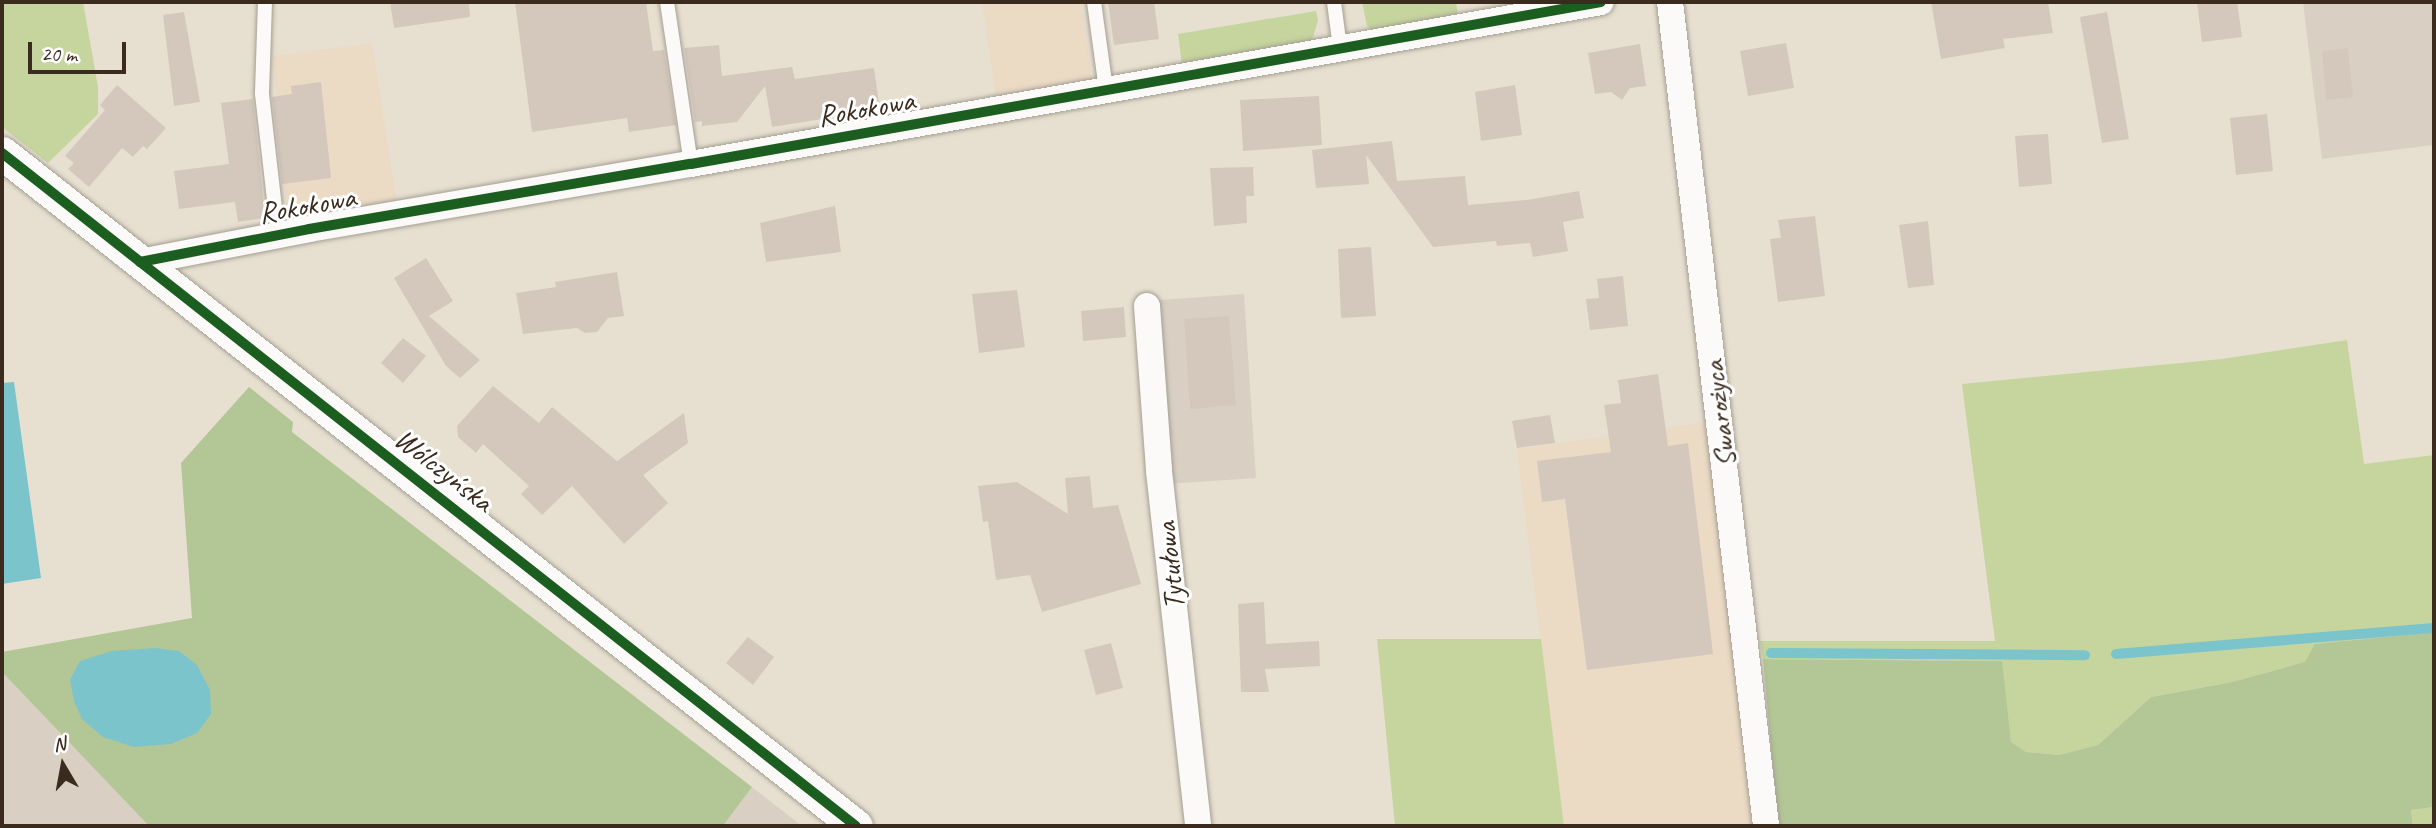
<!DOCTYPE html>
<meta charset="utf-8">
<style>
body{margin:0}
#map{position:relative;width:2436px;height:828px;overflow:hidden;background:#e7e0d0;font-family:Caveat,sans-serif}
div>[style]{position:absolute}
[style*='--x']{left:calc(var(--x)*1px);top:calc(var(--y)*1px);width:calc(var(--w)*1px);rotate:calc(var(--a)*1deg)}
.built>*{inset:0;background:#ebdac4}
.industrial>*{inset:0;background:#d9d0c3}
.green>*{inset:0;background:#c5d59d}
.forest>*{inset:0;background:#b2c696}
.water>*{inset:0;background:#7cc4cc}
.stream>*{height:10px;margin:-5px;padding:0 5px;transform-origin:5px;border-radius:5px;background:#7cc4cc}
.building>*{inset:0;background:#d3c8bb}
.roads{filter:drop-shadow(0 0 2px #a59f95) drop-shadow(0 0 2px #a59f95)}
.service>*{height:14px;margin:-7px;padding:0 7px;transform-origin:7px;border-radius:7px;background:#fbfaf8}
.minor>*{height:26px;margin:-13px;padding:0 13px;transform-origin:13px;border-radius:13px;background:#fbfaf8}
.tertiary>*{height:33px;margin:-16.5px;padding:0 16.5px;transform-origin:16.5px;border-radius:16.5px;background:#fbfaf8}
.cycleway>*{height:10px;margin:-5px;padding:0 5px;transform-origin:5px;border-radius:5px;background:#1b5e20}
span{translate:-50% -50%;white-space:nowrap;text-align:center;line-height:1.15;-webkit-text-stroke:6px #fff;paint-order:stroke}
.street-label{font-size:30px;color:#3b2a1e}
.frame{position:absolute;inset:0;border:4px solid #3b2a1e;pointer-events:none}
.north{position:absolute;left:28px;top:730px;width:70px;height:70px;-webkit-text-stroke:5px #fff;paint-order:stroke;rotate:350deg;font-size:19px;font-weight:700;line-height:28px;text-align:center;color:#3b2a1e}
.north::after{content:'';display:block;margin:auto;width:24px;height:32px;background:#3b2a1e;clip-path:polygon(50% 0,100% 100%,50% 72%,0 100%)}
.scale{position:absolute;left:28px;top:42px;width:98px;height:32px;box-sizing:border-box;border:4px solid #3b2a1e;border-top:0;padding-left:9px;font-size:21px;line-height:24px;white-space:nowrap;color:#3b2a1e;-webkit-text-stroke:5px #fff;paint-order:stroke}
</style>
<div id="map">
<div class="built">
<i style="clip-path:polygon(982px 2px,1081px 2px,1092px 81px,996px 99px)"></i>
<i style="clip-path:polygon(372px 43px,397px 202px,288px 220px,273px 56px)"></i>
<i style="clip-path:polygon(1708px 422px,1754px 820px,1749px 826px,1564px 826px,1517px 449px)"></i>
</div>
<div class="industrial">
<i style="clip-path:polygon(2303px 2px,2434px 2px,2434px 145px,2322px 159px)"></i>
<i style="clip-path:polygon(1244px 294px,1256px 478px,1167px 484px,1159px 300px)"></i>
<i style="clip-path:polygon(2px 672px,22px 693px,149px 826px,2px 826px)"></i>
<i style="clip-path:polygon(752px 787px,802px 826px,723px 826px)"></i>
</div>
<div class="green">
<i style="clip-path:polygon(2px 2px,83px 2px,98px 87px,98px 114px,48px 163px,2px 127px)"></i>
<i style="clip-path:polygon(1362px 2px,1456px 2px,1458px 14px,1373px 30px,1367px 26px)"></i>
<i style="clip-path:polygon(1316px 11px,1318px 20px,1312px 41px,1182px 65px,1178px 34px)"></i>
<i style="clip-path:polygon(2347px 340px,2364px 464px,2434px 455px,2434px 632px,2316px 644px,2306px 662px,2232px 682px,2151px 697px,2098px 745px,2059px 755px,2026px 752px,2011px 742px,2001px 661px,1763px 659px,1760px 641px,1995px 641px,1962px 384px,2222px 359px)"></i>
<i style="clip-path:polygon(1377px 639px,1541px 639px,1564px 826px,1395px 826px)"></i>
<i style="clip-path:polygon(2434px 807px,2434px 826px,2413px 826px,2411px 810px)"></i>
</div>
<div class="forest">
<i style="clip-path:polygon(249px 387px,293px 422px,292px 432px,752px 787px,723px 826px,149px 826px,2px 672px,2px 652px,192px 618px,181px 463px)"></i>
<i style="clip-path:polygon(2434px 632px,2434px 807px,2411px 810px,2413px 826px,1778px 826px,1763px 659px,2002px 661px,2011px 742px,2026px 752px,2059px 755px,2098px 745px,2151px 697px,2232px 682px,2305px 662px,2315px 644px)"></i>
</div>
<div class="water">
<i style="clip-path:polygon(14px 382px,41px 578px,2px 584px,2px 383px)"></i>
<i style="clip-path:polygon(155px 648px,179px 651px,197px 665px,210px 690px,211px 714px,197px 733px,171px 744px,134px 747px,103px 737px,82px 719px,74px 701px,70px 680px,80px 661px,112px 651px)"></i>
</div>
<div class="stream">
<i style="--x:1771;--y:653;--w:314;--a:0.4"></i>
<i style="--x:2116;--y:654;--w:319;--a:-4.7"></i>
</div>
<div class="building">
<i style="clip-path:polygon(390px 2px,469px 2px,470px 17px,394px 28px)"></i>
<i style="clip-path:polygon(515px 2px,646px 2px,653px 51px,664px 50px,676px 125px,629px 132px,627px 118px,532px 132px)"></i>
<i style="clip-path:polygon(1108px 2px,1154px 2px,1159px 39px,1114px 45px)"></i>
<i style="clip-path:polygon(1931px 2px,2048px 2px,2053px 33px,2003px 39px,2005px 48px,1941px 59px)"></i>
<i style="clip-path:polygon(2197px 2px,2237px 2px,2242px 37px,2202px 42px)"></i>
<i style="clip-path:polygon(184px 12px,200px 102px,174px 106px,163px 15px)"></i>
<i style="clip-path:polygon(2107px 12px,2129px 139px,2102px 143px,2080px 17px)"></i>
<i style="clip-path:polygon(1786px 43px,1794px 88px,1748px 96px,1740px 51px)"></i>
<i style="clip-path:polygon(1640px 44px,1646px 86px,1630px 88px,1622px 100px,1611px 92px,1595px 94px,1588px 53px)"></i>
<i style="clip-path:polygon(719px 45px,722px 76px,792px 67px,795px 79px,874px 68px,880px 110px,772px 127px,765px 86px,737px 122px,702px 126px,702px 121px,695px 122px,684px 48px)"></i>
<i style="clip-path:polygon(2348px 48px,2353px 97px,2326px 100px,2322px 51px)"></i>
<i style="clip-path:polygon(321px 82px,331px 178px,282px 184px,272px 97px,292px 94px,291px 86px)"></i>
<i style="clip-path:polygon(117px 85px,166px 128px,147px 149px,143px 146px,133px 157px,122px 148px,89px 187px,68px 169px,74px 163px,65px 156px,105px 110px,100px 105px)"></i>
<i style="clip-path:polygon(1515px 85px,1522px 135px,1481px 141px,1475px 92px)"></i>
<i style="clip-path:polygon(1319px 96px,1322px 145px,1243px 151px,1240px 100px)"></i>
<i style="clip-path:polygon(253px 99px,265px 218px,238px 222px,235px 202px,179px 209px,174px 171px,229px 164px,221px 103px)"></i>
<i style="clip-path:polygon(2267px 114px,2273px 171px,2236px 175px,2230px 118px)"></i>
<i style="clip-path:polygon(2048px 134px,2052px 184px,2019px 187px,2015px 136px)"></i>
<i style="clip-path:polygon(1392px 141px,1397px 181px,1465px 176px,1468px 205px,1527px 200px,1579px 191px,1584px 218px,1563px 222px,1568px 251px,1533px 257px,1530px 243px,1497px 246px,1496px 241px,1433px 247px,1366px 155px,1369px 184px,1316px 188px,1312px 150px)"></i>
<i style="clip-path:polygon(1253px 167px,1254px 196px,1246px 196px,1247px 223px,1214px 226px,1210px 168px)"></i>
<i style="clip-path:polygon(835px 206px,841px 252px,766px 262px,760px 223px)"></i>
<i style="clip-path:polygon(1815px 216px,1825px 296px,1778px 302px,1770px 239px,1781px 238px,1778px 220px)"></i>
<i style="clip-path:polygon(1928px 221px,1934px 285px,1908px 288px,1899px 225px)"></i>
<i style="clip-path:polygon(1371px 247px,1376px 316px,1341px 318px,1338px 249px)"></i>
<i style="clip-path:polygon(426px 258px,453px 301px,429px 316px,480px 360px,460px 378px,446px 366px,394px 278px)"></i>
<i style="clip-path:polygon(617px 272px,624px 316px,608px 318px,597px 332px,585px 333px,577px 328px,523px 334px,516px 293px,556px 287px,555px 282px)"></i>
<i style="clip-path:polygon(1623px 276px,1628px 326px,1590px 330px,1586px 299px,1599px 298px,1597px 279px)"></i>
<i style="clip-path:polygon(1017px 290px,1025px 347px,979px 353px,972px 294px)"></i>
<i style="clip-path:polygon(1124px 307px,1126px 337px,1083px 341px,1081px 311px)"></i>
<i style="clip-path:polygon(1229px 316px,1236px 405px,1190px 409px,1184px 319px)"></i>
<i style="clip-path:polygon(403px 338px,426px 356px,403px 383px,381px 363px)"></i>
<i style="clip-path:polygon(1658px 374px,1668px 446px,1688px 443px,1713px 654px,1587px 670px,1565px 499px,1542px 502px,1537px 461px,1611px 452px,1604px 405px,1621px 403px,1618px 380px)"></i>
<i style="clip-path:polygon(493px 386px,539px 423px,552px 407px,617px 461px,684px 413px,688px 443px,643px 475px,668px 503px,624px 544px,572px 486px,542px 515px,521px 494px,529px 486px,483px 444px,476px 453px,458px 437px,457px 426px)"></i>
<i style="clip-path:polygon(1550px 415px,1555px 443px,1517px 448px,1512px 421px)"></i>
<i style="clip-path:polygon(1090px 476px,1093px 508px,1118px 505px,1141px 584px,1042px 612px,1030px 575px,996px 580px,988px 521px,983px 522px,978px 486px,1017px 482px,1068px 514px,1065px 478px)"></i>
<i style="clip-path:polygon(1264px 602px,1266px 644px,1319px 641px,1320px 666px,1265px 669px,1269px 692px,1241px 692px,1238px 604px)"></i>
<i style="clip-path:polygon(748px 637px,774px 657px,753px 685px,726px 663px)"></i>
<i style="clip-path:polygon(1111px 643px,1123px 688px,1096px 695px,1084px 650px)"></i>
</div>
<div class="roads">
<div class="service">
<i style="--x:265;--y:2;--w:92;--a:91.9"></i>
<i style="--x:262;--y:94;--w:142;--a:83.5"></i>
<i style="--x:667;--y:2;--w:164;--a:81.6"></i>
<i style="--x:1094;--y:2;--w:89;--a:82.2"></i>
<i style="--x:1334;--y:2;--w:46;--a:82.6"></i>
</div>
<div class="minor">
<i style="--x:1670;--y:2;--w:830;--a:83.35"></i>
<i style="--x:140;--y:262;--w:172;--a:-11"></i>
<i style="--x:309;--y:229;--w:387;--a:-9.7"></i>
<i style="--x:691;--y:164;--w:924;--a:-10.09"></i>
<i style="--x:1147;--y:306;--w:165;--a:85.8"></i>
<i style="--x:1159;--y:471;--w:357;--a:83.7"></i>
</div>
<div class="tertiary">
<i style="--x:2;--y:153;--w:1087;--a:38.24"></i>
</div>
</div>
<div class="cycleway">
<i style="--x:2;--y:153;--w:1087;--a:38.24"></i>
<i style="--x:140;--y:262;--w:172;--a:-11"></i>
<i style="--x:309;--y:229;--w:387;--a:-9.7"></i>
<i style="--x:691;--y:164;--w:924;--a:-10.09"></i>
</div>
<div class="street-label">
<span style="left:866px;top:108px;rotate:-10deg">Rokokowa</span>
<span style="left:307px;top:205px;rotate:-10deg">Rokokowa</span>
<span style="left:1719px;top:414px;rotate:-97deg">Swarożyca</span>
<span style="left:444px;top:470px;rotate:38deg">Wólczyńska</span>
<span style="left:1170px;top:566px;rotate:-96deg">Tytułowa</span>
</div>
<div class="frame"></div>
<div class="north">N</div>
<div class="scale">20 m</div>
</div>
